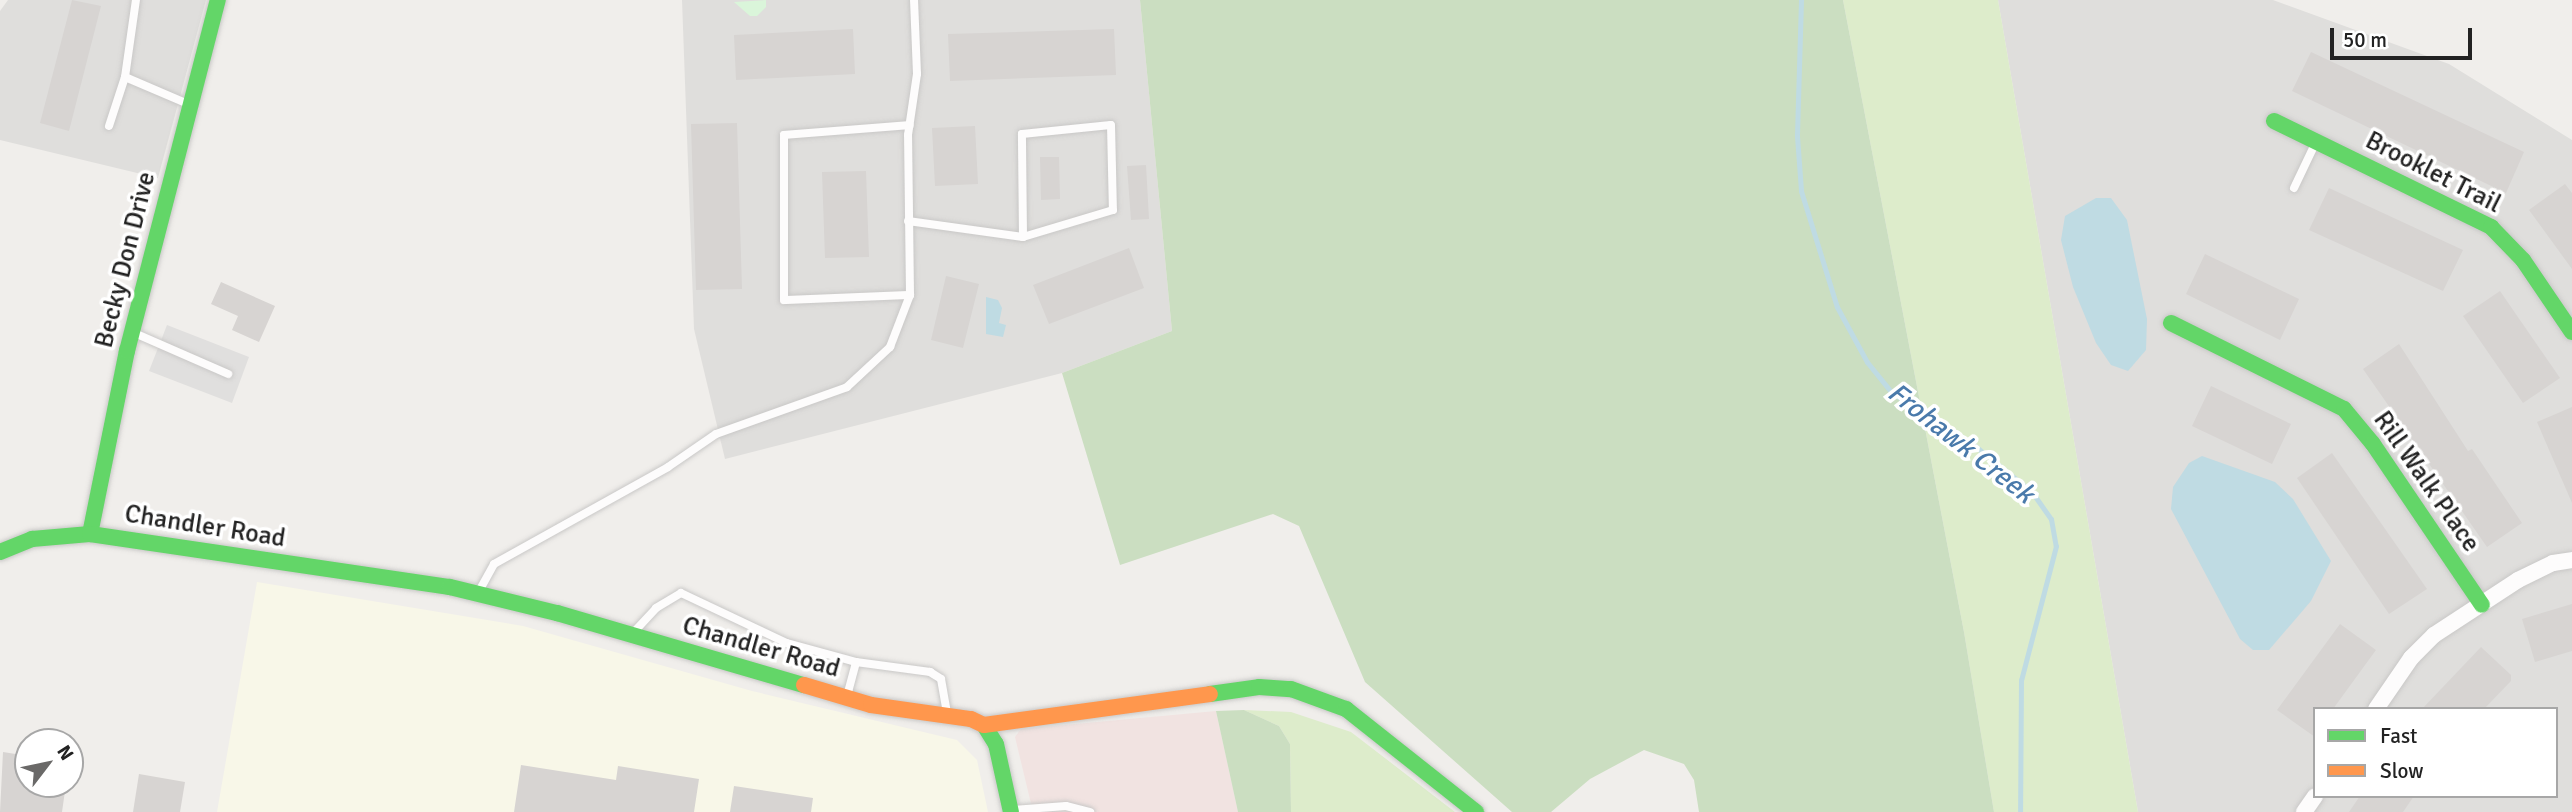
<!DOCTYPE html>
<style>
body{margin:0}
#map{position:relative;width:2572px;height:812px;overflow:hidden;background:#f0eeeb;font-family:Signika,sans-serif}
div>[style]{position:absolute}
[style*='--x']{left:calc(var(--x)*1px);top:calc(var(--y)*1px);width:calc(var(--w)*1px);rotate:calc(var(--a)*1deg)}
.residential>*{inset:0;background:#dfdedc}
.commercial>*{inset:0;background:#f1e3e1}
.education>*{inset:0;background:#f8f7e8}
.grass>*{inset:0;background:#ddeccb}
.forest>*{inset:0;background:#cbdec1}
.park>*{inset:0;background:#daf5da}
.parking>*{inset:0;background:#e0dfde}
.water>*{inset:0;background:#bfdbe3}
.stream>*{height:5px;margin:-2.5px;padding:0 2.5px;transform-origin:2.5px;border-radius:2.5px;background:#bfdbe3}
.building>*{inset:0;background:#d7d4d2}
.roads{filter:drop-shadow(0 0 2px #c9c8c7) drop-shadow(0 0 2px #c9c8c7)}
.lane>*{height:8px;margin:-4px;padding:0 4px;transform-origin:4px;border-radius:4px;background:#fdfcfc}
.street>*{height:16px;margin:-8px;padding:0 8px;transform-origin:8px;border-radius:8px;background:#fdfcfc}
.fast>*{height:16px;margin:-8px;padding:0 8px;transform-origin:8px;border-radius:8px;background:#63d668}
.slow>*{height:16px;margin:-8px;padding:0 8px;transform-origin:8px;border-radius:8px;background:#ff974d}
span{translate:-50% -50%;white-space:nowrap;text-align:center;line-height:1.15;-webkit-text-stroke:7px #fff;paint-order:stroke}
.street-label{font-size:26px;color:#222}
.water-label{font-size:28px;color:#4a7aab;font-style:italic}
.legend{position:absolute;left:2313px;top:707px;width:245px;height:91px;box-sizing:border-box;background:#fff;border:2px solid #a7a7a7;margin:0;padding:9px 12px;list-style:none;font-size:21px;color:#222}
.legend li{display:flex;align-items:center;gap:14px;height:35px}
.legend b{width:35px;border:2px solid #a7a7a7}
.north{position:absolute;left:14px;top:728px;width:70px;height:70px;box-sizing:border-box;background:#fff;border:2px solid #a7a7a7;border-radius:50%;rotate:58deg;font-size:19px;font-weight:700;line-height:28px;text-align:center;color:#222}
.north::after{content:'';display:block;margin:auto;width:24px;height:32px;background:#6a6968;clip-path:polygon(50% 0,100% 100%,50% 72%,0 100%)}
.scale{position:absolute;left:2330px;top:28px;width:142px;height:32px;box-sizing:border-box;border:4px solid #222;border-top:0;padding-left:9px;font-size:21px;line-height:24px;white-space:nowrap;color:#222;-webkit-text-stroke:5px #fff;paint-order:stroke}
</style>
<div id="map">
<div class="residential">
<i style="clip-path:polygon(8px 0,206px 0,158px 178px,0 140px,0 11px)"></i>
<i style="clip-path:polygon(682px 0,1140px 0,1172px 331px,1062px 373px,725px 459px,694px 329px)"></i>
<i style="clip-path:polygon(evenodd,1998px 0,2273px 0,2449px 64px,2572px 140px,2572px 812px,2138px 812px,1998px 0,2315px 709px,2556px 709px,2556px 796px,2315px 796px,2315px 709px)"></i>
</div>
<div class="commercial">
<i style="clip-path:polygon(1216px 711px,1238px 812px,1033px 812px,1015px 737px,1021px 729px)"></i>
</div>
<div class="education">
<i style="clip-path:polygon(257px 582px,523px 626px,752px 691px,957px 740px,977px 760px,988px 812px,217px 812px)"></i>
</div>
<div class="grass">
<i style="clip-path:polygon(1843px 0,1998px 0,2138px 812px,1994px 812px,1964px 632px)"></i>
<i style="clip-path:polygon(1244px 710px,1291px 712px,1351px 732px,1455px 812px,1291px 812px,1290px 744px,1279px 726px)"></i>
</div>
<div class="forest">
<i style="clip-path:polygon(1140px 0,1843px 0,1964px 632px,1994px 812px,1699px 812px,1694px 780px,1684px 764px,1644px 750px,1590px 779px,1551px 812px,1512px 812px,1365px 682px,1299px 526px,1273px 514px,1120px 565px,1062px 373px,1172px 331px)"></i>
<i style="clip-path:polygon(1244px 710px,1279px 726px,1290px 744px,1291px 812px,1238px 812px,1216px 711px)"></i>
</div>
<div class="park">
<i style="clip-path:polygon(766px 0,766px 7px,757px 16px,750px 16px,734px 2px)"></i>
</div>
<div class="parking">
<i style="clip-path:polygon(167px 325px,249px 357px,232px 403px,149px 371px)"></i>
</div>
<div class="water">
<i style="clip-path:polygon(2096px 198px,2111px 198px,2127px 220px,2147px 319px,2146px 350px,2128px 371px,2111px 365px,2096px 343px,2073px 287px,2061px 240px,2065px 216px)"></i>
<i style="clip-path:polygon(986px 297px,998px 300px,1002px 308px,999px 323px,1006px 325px,1003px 337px,986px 334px)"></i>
<i style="clip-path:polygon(2202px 456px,2275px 482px,2293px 499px,2331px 561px,2311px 601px,2269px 650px,2253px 650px,2240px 639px,2171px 509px,2173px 487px,2189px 463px)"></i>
</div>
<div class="stream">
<i style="--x:1801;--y:0;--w:136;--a:91.7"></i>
<i style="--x:1797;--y:136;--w:55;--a:85.8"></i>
<i style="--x:1801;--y:191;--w:121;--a:72.8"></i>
<i style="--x:1837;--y:307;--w:63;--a:61.4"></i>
<i style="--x:1867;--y:362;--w:40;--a:51"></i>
<i style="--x:1892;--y:393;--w:92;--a:32.1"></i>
<i style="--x:1970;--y:442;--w:80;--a:38.9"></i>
<i style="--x:2032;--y:492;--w:33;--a:55"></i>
<i style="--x:2051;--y:519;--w:27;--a:80"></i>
<i style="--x:2056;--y:546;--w:138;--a:104.6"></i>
<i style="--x:2021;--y:680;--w:132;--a:90.4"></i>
</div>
<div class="building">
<i style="clip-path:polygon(72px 0,101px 6px,69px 131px,40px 123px)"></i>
<i style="clip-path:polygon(853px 29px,855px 74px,736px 80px,734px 35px)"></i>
<i style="clip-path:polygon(1114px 29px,1116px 75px,950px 81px,948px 34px)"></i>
<i style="clip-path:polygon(2311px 52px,2524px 152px,2506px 193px,2292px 91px)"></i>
<i style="clip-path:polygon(737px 123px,742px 289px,696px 290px,691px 124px)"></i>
<i style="clip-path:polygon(975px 126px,978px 184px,935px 186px,932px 128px)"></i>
<i style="clip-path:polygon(1040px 157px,1059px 157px,1060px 199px,1041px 200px)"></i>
<i style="clip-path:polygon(1146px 165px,1149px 219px,1131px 220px,1127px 166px)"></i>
<i style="clip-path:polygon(866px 171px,869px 257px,825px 258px,822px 172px)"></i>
<i style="clip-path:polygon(2565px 184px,2572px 193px,2572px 269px,2529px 210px)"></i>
<i style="clip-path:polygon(2329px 188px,2463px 250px,2443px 291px,2309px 230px)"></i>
<i style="clip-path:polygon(1129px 248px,1144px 288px,1049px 324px,1033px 285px)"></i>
<i style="clip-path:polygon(2205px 254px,2299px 299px,2280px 340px,2186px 294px)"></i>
<i style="clip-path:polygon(946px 276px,979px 284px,963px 348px,931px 340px)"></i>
<i style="clip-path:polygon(221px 282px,275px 306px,259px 342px,232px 330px,238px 316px,211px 304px)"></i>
<i style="clip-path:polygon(2500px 291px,2560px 378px,2523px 403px,2463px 316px)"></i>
<i style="clip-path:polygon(2399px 344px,2468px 451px,2472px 449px,2522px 523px,2487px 547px,2363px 369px)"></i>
<i style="clip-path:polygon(2211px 386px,2291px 424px,2272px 464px,2192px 426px)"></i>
<i style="clip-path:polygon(2572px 407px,2572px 503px,2537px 422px)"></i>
<i style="clip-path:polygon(2332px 453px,2427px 589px,2389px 614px,2297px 478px)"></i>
<i style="clip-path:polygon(2572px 604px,2572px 651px,2535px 662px,2522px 619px)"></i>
<i style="clip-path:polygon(2340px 624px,2376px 650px,2333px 709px,2315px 709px,2315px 737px,2277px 710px)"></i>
<i style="clip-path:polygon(2481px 647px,2511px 675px,2511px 681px,2484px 709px,2422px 709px)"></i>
<i style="clip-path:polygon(3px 752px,28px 756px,28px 784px,66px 784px,62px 812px,0 812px)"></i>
<i style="clip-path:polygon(521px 765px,616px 780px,618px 766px,699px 779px,694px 812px,514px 812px)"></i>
<i style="clip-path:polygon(139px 774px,185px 782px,180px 812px,133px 812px)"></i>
<i style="clip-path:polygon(734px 786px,813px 798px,811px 812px,730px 812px)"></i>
<i style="clip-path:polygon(2360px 796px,2414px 796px,2403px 812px,2349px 812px)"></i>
</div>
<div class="roads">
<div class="lane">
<i style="--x:125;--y:77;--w:78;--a:-81.9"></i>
<i style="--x:109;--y:126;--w:52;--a:-71.9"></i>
<i style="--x:125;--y:77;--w:69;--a:23.2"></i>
<i style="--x:2294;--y:188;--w:49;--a:-64.5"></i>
<i style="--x:908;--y:221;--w:116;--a:7.9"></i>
<i style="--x:1023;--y:237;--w:103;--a:-90.6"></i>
<i style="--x:1022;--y:134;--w:89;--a:-5.8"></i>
<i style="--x:1111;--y:125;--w:85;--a:88.7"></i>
<i style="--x:1113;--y:210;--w:94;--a:163.3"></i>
<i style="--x:910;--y:295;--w:126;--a:177.7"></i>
<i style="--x:784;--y:300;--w:165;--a:-90"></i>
<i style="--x:784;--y:135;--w:126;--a:-4.5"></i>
<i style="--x:132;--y:332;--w:105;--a:23.6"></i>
<i style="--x:478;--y:593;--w:33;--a:-61"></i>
<i style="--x:494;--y:564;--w:199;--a:-29.1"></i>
<i style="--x:668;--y:467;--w:58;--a:-34.5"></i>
<i style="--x:716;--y:434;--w:139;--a:-19.7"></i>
<i style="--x:847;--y:387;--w:59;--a:-42.9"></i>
<i style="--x:890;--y:347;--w:56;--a:-69"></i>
<i style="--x:910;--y:295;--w:160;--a:-90.7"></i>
<i style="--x:908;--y:135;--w:62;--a:-81.6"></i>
<i style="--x:917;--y:74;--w:74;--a:-92.3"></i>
<i style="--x:633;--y:633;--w:34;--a:-47"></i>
<i style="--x:656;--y:608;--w:29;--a:-31"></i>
<i style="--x:681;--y:593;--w:117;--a:25.3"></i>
<i style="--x:787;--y:643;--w:72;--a:15.4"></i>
<i style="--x:856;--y:662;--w:75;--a:7.7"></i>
<i style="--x:930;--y:672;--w:13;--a:32"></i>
<i style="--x:941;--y:679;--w:36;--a:80"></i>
<i style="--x:847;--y:696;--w:35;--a:-75"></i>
<i style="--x:1013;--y:810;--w:53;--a:-4.3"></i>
<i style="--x:1066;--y:806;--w:25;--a:14"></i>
</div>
<div class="street">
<i style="--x:2376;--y:709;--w:62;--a:-55.5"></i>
<i style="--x:2411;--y:658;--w:33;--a:-45"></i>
<i style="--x:2434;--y:635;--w:100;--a:-33.2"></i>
<i style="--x:2518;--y:580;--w:39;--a:-26"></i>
<i style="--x:2553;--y:563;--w:19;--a:-9"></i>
<i style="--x:2304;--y:812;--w:19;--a:-55"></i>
</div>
<div class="fast">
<i style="--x:2274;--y:121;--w:242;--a:26"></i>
<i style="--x:2491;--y:227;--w:46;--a:45.9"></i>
<i style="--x:2523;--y:260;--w:87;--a:55.8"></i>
<i style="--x:2171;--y:323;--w:193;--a:26.4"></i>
<i style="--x:2344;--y:409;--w:45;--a:50.4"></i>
<i style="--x:2373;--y:444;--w:194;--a:55.9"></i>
<i style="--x:90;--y:534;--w:187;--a:-78.6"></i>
<i style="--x:127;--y:351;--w:363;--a:-75.5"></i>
<i style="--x:0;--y:552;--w:35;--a:-22"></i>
<i style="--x:32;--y:539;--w:58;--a:-4.9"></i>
<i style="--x:90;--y:534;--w:364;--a:8.4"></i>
<i style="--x:450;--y:587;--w:110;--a:13.7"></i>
<i style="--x:557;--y:613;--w:257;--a:16.3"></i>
<i style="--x:1210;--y:694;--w:49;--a:-8.1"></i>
<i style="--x:1259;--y:687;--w:32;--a:4"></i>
<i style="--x:1291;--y:689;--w:59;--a:20"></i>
<i style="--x:1346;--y:709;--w:166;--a:38.4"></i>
<i style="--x:984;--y:725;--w:22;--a:58"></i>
<i style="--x:996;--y:744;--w:70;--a:77.6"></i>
</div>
<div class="slow">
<i style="--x:804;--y:685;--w:70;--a:16.6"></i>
<i style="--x:871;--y:705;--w:101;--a:8"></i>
<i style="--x:971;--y:719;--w:14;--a:25"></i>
<i style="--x:984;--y:725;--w:228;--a:-7.8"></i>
</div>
</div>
<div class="street-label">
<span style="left:2433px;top:173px;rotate:27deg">Brooklet Trail</span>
<span style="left:126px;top:260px;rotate:-76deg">Becky Don Drive</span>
<span style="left:2426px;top:482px;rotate:55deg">Rill Walk Place</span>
<span style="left:205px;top:527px;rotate:9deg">Chandler Road</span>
<span style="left:761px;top:648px;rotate:16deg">Chandler Road</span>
</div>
<div class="water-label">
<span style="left:1961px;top:443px;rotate:38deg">Frohawk Creek</span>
</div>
<ul class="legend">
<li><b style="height:9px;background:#63d668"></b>Fast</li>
<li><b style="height:9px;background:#ff974d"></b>Slow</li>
</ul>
<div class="north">N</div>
<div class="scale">50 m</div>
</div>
